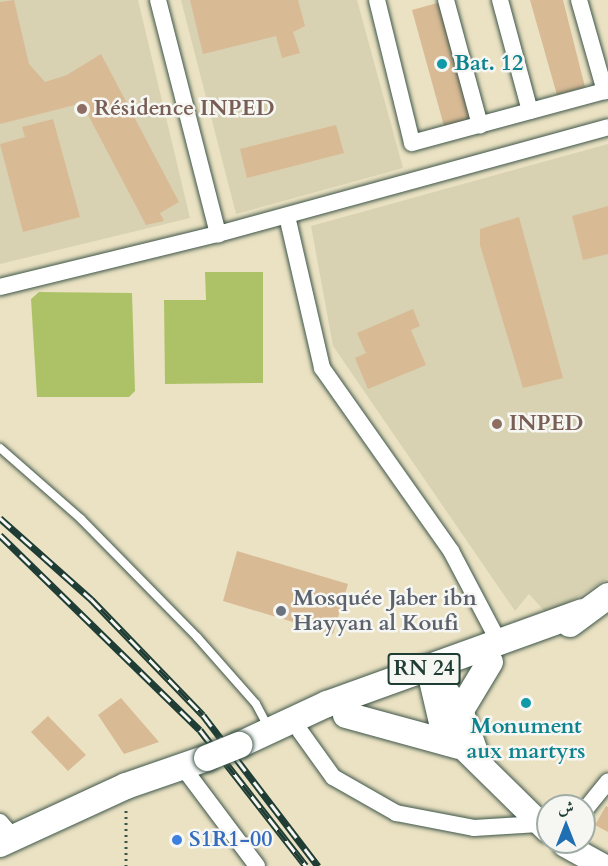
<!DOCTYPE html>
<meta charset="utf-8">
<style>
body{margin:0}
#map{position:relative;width:608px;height:866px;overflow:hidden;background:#ebe2c3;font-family:Cardo,Amiri,serif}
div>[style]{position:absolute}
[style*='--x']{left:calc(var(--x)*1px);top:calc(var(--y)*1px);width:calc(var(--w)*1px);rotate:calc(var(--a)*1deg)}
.built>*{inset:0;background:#d8d2b2}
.green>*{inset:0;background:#adc267}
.building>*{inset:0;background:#d8ba95}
.path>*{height:3px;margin-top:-1.5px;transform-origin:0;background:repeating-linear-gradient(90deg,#3e5649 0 1.5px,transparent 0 6px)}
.roads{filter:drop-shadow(0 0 2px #3e5649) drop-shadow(0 0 2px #3e5649)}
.service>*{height:8px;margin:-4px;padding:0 4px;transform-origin:4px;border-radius:4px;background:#fff}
.minor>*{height:16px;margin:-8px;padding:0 8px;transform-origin:8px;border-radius:8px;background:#fff}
.secondary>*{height:24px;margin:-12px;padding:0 12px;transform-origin:12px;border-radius:12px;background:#fff}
.primary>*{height:26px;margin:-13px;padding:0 13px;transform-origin:13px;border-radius:13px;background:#fff}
.rail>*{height:7px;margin-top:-3.5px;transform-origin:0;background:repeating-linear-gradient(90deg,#f6f6f2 0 14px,#1f3d34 0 28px);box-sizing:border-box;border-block:2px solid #1f3d34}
.bridges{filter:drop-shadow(0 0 2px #3e5649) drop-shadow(0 0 2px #3e5649)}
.primary-bridge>*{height:26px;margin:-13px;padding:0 13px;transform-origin:13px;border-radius:13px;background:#fff}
.dots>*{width:16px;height:16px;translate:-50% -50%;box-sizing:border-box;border:3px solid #f6f6f2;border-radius:50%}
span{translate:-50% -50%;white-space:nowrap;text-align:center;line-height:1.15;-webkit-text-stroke:5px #f6f6f2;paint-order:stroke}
.shield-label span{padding:2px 4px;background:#f6f6f2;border:2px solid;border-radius:4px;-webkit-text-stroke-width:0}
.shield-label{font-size:21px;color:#1f3d34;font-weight:700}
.culture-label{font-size:22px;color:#0d838f;font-weight:700}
.left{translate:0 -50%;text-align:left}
.education-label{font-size:22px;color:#785e54;font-weight:700}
.worship-label{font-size:22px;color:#5b616d;font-weight:700}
.shop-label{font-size:22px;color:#366cbe;font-weight:700}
.north{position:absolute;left:536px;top:794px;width:60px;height:60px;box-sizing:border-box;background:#f6f6f2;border:2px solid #a0aca6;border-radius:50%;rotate:0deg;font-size:16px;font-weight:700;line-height:24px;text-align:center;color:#1f3d34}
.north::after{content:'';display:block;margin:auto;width:21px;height:27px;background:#1f6fb2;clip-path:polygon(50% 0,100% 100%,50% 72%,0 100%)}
</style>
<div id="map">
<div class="built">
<i style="clip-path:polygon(0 0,138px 0,190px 218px,0 264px)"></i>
<i style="clip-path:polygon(181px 0,357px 0,403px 168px,236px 214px)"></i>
<i style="clip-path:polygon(608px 144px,608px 578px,548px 615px,529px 594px,515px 611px,333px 346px,311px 226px)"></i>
</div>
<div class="green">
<i style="clip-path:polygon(205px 272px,263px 272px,263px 383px,165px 384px,164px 300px,206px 300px)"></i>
<i style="clip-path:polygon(39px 292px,132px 293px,135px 391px,129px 397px,37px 397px,31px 299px)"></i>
</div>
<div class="building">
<i style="clip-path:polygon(14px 0,29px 64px,45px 82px,67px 75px,101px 54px,179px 202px,160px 213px,164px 221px,146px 225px,87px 113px,75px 105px,0 124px,0 2px)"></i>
<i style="clip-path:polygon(190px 0,298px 0,305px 26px,293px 32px,300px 53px,282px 58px,276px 36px,203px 54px)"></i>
<i style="clip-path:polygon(530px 0,563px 0,585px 87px,557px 95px)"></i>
<i style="clip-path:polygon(441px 2px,473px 118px,444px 126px,412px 10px)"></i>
<i style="clip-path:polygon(53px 119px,80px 217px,23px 232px,0 144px,25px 137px,22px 127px)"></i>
<i style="clip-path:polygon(336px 125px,344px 153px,247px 178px,240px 149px)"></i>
<i style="clip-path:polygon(608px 206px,608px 254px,583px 260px,572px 216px)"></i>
<i style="clip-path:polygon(519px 217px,563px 378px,523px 388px,480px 245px,480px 229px)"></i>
<i style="clip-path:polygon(413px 309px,420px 326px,411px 330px,426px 365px,368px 389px,355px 358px,366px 353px,357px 333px)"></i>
<i style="clip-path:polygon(237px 551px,348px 584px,333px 634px,223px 601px)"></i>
<i style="clip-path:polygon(121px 698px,159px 742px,124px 754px,98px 715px)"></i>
<i style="clip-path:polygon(48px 716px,86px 755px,68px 771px,31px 732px)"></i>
<i style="clip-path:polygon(606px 806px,608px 807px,608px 832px,595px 825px)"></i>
</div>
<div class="path">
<i style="--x:126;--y:866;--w:57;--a:-90"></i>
</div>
<div class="roads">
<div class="service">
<i style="--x:0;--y:448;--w:108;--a:41.2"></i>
<i style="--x:81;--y:519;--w:165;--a:45.5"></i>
<i style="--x:197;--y:637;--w:89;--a:48.6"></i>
<i style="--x:256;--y:704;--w:27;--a:62"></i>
</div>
<div class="minor">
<i style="--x:158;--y:0;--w:242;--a:75.6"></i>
<i style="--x:377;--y:0;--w:147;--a:76.2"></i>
<i style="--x:412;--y:143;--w:203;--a:-15.1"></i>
<i style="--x:446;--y:0;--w:130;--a:74.8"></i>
<i style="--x:500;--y:0;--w:115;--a:74.9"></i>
<i style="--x:579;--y:0;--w:95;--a:74.1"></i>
<i style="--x:287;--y:216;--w:156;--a:77"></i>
<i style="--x:322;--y:368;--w:224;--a:54.8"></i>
<i style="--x:451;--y:551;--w:103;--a:62.2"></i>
<i style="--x:0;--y:287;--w:224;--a:-13.7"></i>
<i style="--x:218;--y:234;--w:404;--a:-15.3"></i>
<i style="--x:300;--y:731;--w:57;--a:54.3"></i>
<i style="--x:333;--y:777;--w:73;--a:29.7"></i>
<i style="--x:396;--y:813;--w:79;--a:10.9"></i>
<i style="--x:474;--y:828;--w:65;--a:-3.5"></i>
<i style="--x:182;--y:766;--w:125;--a:53.1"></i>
<i style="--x:584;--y:811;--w:38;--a:-51"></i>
<i style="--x:0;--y:822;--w:21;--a:49"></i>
</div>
<div class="secondary">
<i style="--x:428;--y:667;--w:62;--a:76.9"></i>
<i style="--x:442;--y:727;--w:148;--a:44.5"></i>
<i style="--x:428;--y:667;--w:54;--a:52.5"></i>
<i style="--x:461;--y:710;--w:56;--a:70.3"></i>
<i style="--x:565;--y:845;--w:43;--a:28.9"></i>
</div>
<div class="primary">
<i style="--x:570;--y:624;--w:47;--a:-36.4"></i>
<i style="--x:461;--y:710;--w:56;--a:-58.9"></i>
<i style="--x:346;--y:715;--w:117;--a:15.3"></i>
<i style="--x:239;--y:745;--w:97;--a:-25"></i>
<i style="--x:327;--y:704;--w:271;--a:-19.8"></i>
<i style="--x:0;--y:844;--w:139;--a:-24.7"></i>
<i style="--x:126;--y:786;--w:86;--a:-19.1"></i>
</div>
</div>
<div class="rail">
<i style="--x:0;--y:518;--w:122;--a:41.7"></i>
<i style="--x:91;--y:599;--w:161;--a:46"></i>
<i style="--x:203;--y:715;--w:190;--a:52.7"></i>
<i style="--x:0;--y:535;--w:279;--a:44.3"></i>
<i style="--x:200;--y:730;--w:172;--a:52.1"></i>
</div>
<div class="bridges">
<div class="primary-bridge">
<i style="--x:207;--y:758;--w:35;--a:-22"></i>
</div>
</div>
<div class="dots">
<i style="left:442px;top:64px;background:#0f9aa8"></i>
<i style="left:82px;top:109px;background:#8d6e63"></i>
<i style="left:497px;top:424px;background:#8d6e63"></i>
<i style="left:281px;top:611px;background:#6b7280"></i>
<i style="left:526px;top:703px;background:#0f9aa8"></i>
<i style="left:177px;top:840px;background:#3f7fe0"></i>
</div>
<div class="shield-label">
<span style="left:424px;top:669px">RN 24</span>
</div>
<div class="culture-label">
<span class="left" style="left:454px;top:64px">Bat. 12</span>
<span style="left:526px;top:739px">Monument<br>aux martyrs</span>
</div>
<div class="education-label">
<span class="left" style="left:94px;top:109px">Résidence INPED</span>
<span class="left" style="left:509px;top:424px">INPED</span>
</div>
<div class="worship-label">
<span class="left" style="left:293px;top:611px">Mosquée Jaber ibn<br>Hayyan al Koufi</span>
</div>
<div class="shop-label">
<span class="left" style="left:189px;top:840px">S1R1-00</span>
</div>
<div class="north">ش</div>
</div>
